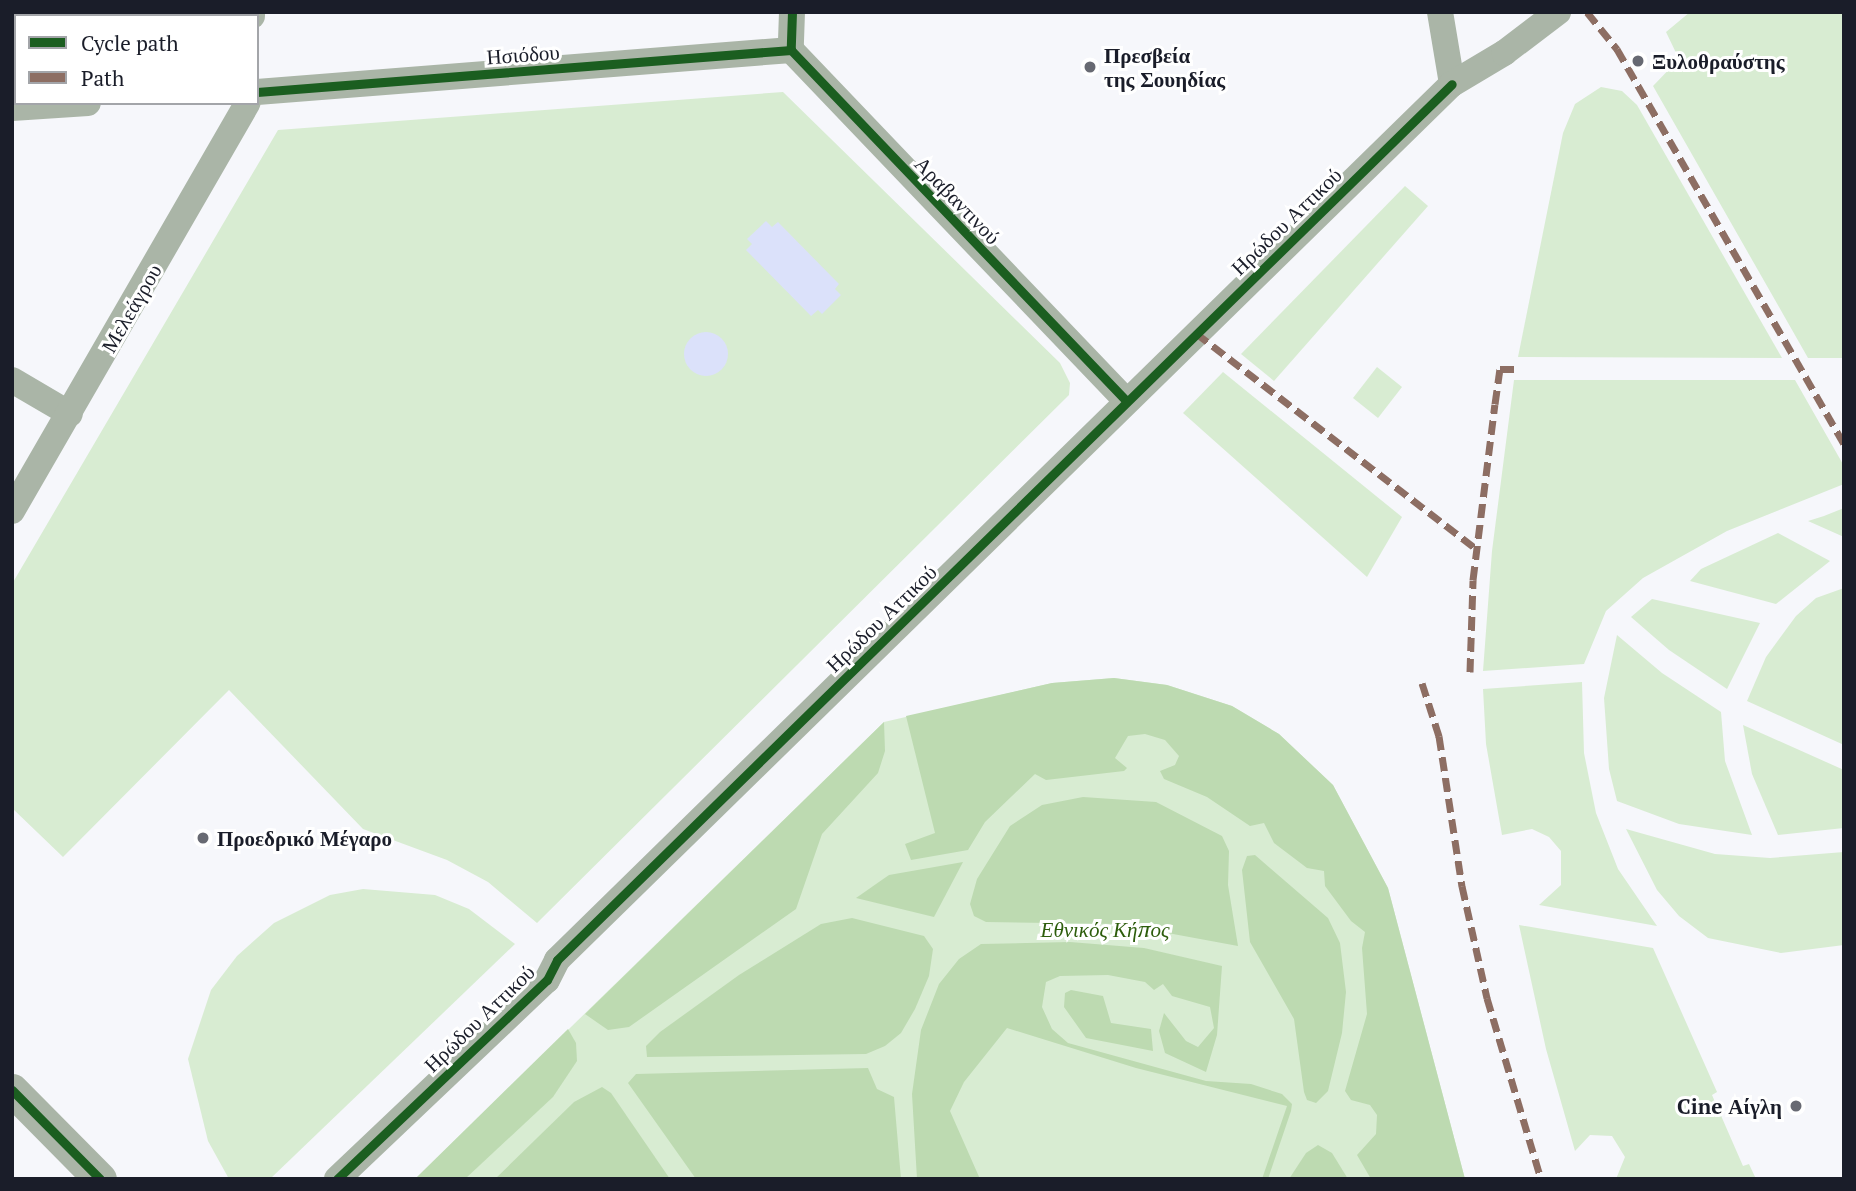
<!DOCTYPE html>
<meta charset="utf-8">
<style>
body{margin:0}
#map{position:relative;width:1856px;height:1191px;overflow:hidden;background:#f6f7fb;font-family:"PT Serif",serif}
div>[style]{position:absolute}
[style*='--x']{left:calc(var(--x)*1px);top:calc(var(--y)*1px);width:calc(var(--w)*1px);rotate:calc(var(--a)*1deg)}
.green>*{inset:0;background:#d8ecd2}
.forest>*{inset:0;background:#bddab1}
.water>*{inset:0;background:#dbe1fa}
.round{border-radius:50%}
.minor>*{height:26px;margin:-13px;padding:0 13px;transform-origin:13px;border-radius:13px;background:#aab5a7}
.tertiary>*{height:33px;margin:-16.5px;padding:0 16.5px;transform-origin:16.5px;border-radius:16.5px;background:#aab5a7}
.quiet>*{height:7px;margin-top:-3.5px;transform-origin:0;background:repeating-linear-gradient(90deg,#8d6e63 0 14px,transparent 0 21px)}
.cycleway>*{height:9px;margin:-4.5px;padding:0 4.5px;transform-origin:4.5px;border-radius:4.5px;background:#1b5e20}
.dots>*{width:19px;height:19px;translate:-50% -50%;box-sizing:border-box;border:4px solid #fff;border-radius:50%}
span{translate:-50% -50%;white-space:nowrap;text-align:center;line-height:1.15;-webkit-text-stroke:6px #fff;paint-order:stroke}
.street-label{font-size:21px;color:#1a1d29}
.poi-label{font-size:21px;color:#1a1d29;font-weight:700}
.left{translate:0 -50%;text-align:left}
.right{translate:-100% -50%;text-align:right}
.park-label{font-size:21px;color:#2d5d0c;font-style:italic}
.frame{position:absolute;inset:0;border:14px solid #1a1d29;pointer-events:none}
.legend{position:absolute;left:14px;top:14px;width:245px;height:91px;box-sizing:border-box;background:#fff;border:2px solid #a3a5a9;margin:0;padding:9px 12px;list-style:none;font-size:21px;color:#1a1d29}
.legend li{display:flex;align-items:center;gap:14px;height:35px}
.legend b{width:35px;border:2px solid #a3a5a9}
</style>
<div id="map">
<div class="green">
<i style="clip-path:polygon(1690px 12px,1844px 12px,1844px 358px,1808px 358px,1653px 86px,1679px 59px,1666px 32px)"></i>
<i style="clip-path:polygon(1601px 87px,1622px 91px,1637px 105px,1782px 358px,1518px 357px,1563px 133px,1575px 104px)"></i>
<i style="clip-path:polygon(783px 92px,1060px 363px,1070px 383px,1069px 395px,537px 923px,488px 882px,447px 860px,363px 829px,229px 690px,63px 857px,12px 808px,12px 584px,278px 130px)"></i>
<i style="clip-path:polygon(1405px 186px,1428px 206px,1274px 381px,1241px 354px)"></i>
<i style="clip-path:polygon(1377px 367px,1402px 387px,1378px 418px,1353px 398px)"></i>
<i style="clip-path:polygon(1223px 372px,1402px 517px,1367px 577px,1183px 413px)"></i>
<i style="clip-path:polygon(1514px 380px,1795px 380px,1844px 466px,1844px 484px,1727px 531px,1643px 578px,1606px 611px,1584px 664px,1483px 671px,1492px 551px)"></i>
<i style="clip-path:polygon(1844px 508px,1844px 537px,1808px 521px,1824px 516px)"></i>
<i style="clip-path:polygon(1778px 533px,1830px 561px,1776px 604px,1690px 581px,1701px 569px)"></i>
<i style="clip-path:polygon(1844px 588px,1844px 745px,1747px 701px,1766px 657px,1796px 616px,1816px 598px)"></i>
<i style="clip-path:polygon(1652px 599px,1760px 623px,1727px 689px,1669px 650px,1631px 617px)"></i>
<i style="clip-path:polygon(1617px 635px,1662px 673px,1721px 712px,1725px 761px,1752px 835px,1679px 824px,1617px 801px,1609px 769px,1604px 698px)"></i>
<i style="clip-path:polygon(1114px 678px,1167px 685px,1232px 706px,1279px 734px,1333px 785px,1388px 888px,1465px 1179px,415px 1179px,884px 722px,1052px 683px)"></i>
<i style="clip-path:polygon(1582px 682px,1584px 753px,1596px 813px,1618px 869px,1657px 926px,1539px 905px,1561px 885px,1561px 851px,1549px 837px,1532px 829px,1502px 835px,1486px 744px,1483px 689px)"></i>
<i style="clip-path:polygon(1743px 725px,1844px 770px,1844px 828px,1778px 835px,1752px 774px)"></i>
<i style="clip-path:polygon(1626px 829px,1715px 854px,1770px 858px,1844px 852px,1844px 945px,1781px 953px,1708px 938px,1679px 916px,1657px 890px)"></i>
<i style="clip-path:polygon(363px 889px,435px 895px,469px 909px,515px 944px,270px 1179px,229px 1179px,208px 1141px,188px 1059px,211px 990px,237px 956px,274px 923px,330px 895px)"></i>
<i style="clip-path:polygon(1519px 925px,1653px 948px,1717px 1092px,1712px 1095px,1743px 1166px,1749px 1164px,1756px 1179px,1616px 1179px,1625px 1157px,1612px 1136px,1590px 1135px,1575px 1151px,1546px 1049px)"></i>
</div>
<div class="forest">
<i style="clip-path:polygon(1114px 678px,1167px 685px,1232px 706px,1279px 734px,1333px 785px,1388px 888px,1465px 1179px,1371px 1179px,1357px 1155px,1376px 1134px,1377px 1115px,1370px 1105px,1351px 1100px,1345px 1091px,1367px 1014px,1362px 948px,1365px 932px,1351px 921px,1325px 886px,1324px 871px,1307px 868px,1274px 843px,1264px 823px,1250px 826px,1207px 797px,1164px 779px,1160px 771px,1175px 765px,1179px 756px,1165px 740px,1145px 734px,1128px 736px,1115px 758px,1127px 768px,1124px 771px,1046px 780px,1035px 774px,985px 822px,968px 850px,911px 860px,905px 844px,935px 833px,906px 716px,1052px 683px)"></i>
<i style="clip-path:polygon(884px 722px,885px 751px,878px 773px,822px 834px,796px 909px,629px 1027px,608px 1030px,585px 1014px)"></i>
<i style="clip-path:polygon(1083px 797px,1156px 802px,1222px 836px,1229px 851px,1228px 885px,1238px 946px,1119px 924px,986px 922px,974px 916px,970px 904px,977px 879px,1010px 826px,1042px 805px)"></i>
<i style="clip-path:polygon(1255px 855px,1328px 918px,1340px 943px,1346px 992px,1342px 1033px,1328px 1091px,1316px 1103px,1307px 1100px,1304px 1092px,1294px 1019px,1250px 942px,1242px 870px,1247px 856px)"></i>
<i style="clip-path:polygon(963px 862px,934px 917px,856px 898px,889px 875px)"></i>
<i style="clip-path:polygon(852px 918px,924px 936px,933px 949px,929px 976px,915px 1009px,901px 1033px,885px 1046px,866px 1054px,647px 1057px,646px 1046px,660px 1032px,739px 975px,821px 924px)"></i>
<i style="clip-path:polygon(1070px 942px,1144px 948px,1222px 966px,1217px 1035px,1206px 1072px,1165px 1053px,1159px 1031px,1164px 1013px,1186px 1041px,1198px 1047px,1214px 1028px,1210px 1007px,1172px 996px,1163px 984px,1154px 990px,1145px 982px,1108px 975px,1060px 976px,1046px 982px,1042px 1007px,1052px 1029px,1068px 1043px,1206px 1081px,1251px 1084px,1282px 1094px,1292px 1104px,1291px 1111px,1268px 1179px,1262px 1179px,1287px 1106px,1136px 1068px,1007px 1028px,964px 1082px,950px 1111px,980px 1179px,917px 1179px,912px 1094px,921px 1030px,939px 984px,959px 959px,981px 944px)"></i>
<i style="clip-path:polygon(1071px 990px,1103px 996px,1111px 1023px,1151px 1029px,1153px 1051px,1086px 1038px,1064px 1007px,1065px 993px)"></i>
<i style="clip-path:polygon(568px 1029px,576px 1043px,577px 1061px,553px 1097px,465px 1179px,415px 1179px)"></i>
<i style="clip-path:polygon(868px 1068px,877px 1089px,894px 1097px,901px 1179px,696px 1179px,628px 1083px,636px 1074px)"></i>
<i style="clip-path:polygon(602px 1087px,611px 1093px,670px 1179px,495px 1179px,574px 1102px)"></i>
<i style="clip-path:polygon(1318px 1145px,1332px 1153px,1348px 1179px,1289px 1179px,1306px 1153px)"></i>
</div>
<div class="water">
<i style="clip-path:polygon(766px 221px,772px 227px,778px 222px,839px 284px,835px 289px,841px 295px,822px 314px,818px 310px,811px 316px,746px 250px,752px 244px,747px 239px)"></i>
<i class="round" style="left:684px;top:332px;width:44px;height:44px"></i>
</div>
<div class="minor">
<i style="--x:252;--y:12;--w:4;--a:90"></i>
<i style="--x:792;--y:12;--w:38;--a:92"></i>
<i style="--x:791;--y:50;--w:485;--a:46.3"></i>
<i style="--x:1440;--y:12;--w:73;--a:80.5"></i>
<i style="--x:257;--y:92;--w:536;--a:-4.5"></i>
<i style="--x:12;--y:108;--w:76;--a:-3.8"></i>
<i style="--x:12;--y:380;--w:67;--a:30.4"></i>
<i style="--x:12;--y:511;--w:471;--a:-60"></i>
<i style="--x:337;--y:1179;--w:289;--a:-43.5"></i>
<i style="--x:547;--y:980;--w:22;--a:-63"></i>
<i style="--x:557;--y:960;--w:1252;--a:-44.39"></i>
<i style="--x:1452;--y:84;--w:61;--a:-30.8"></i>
<i style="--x:1504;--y:53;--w:68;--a:-37.2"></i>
</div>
<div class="tertiary">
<i style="--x:12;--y:1090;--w:125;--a:45.3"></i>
</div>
<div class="quiet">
<i style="--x:1587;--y:12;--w:48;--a:51"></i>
<i style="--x:1617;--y:49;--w:455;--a:60.1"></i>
<i style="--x:1196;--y:333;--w:354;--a:37.6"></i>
<i style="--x:1470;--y:672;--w:92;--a:-88.1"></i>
<i style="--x:1473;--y:580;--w:177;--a:-82.9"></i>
<i style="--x:1495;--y:404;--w:35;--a:-82"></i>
<i style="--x:1500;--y:369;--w:16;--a:0"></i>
<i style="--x:1422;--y:683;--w:56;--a:72.2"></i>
<i style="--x:1439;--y:736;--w:152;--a:81.3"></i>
<i style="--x:1462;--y:886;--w:115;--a:77.4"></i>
<i style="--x:1487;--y:998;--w:189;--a:73.4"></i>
</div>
<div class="cycleway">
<i style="--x:792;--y:12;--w:38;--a:92"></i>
<i style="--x:791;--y:50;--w:485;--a:46.3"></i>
<i style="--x:257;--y:92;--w:536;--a:-4.5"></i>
<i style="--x:12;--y:1090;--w:125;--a:45.3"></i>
<i style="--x:337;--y:1179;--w:289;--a:-43.5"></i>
<i style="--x:547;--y:980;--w:22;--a:-63"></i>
<i style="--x:557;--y:960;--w:1252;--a:-44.39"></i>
</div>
<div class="dots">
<i style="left:1638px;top:61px;background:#676972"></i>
<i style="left:1090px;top:67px;background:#676972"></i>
<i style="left:203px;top:838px;background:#676972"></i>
<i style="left:1796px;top:1106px;background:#676972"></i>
</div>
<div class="street-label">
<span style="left:523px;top:54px;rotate:-4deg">Ησιόδου</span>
<span style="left:958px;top:200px;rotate:46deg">Αραβαντινού</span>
<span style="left:1286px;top:221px;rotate:-44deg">Ηρώδου Αττικού</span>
<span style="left:131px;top:308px;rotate:-60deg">Μελεάγρου</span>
<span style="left:881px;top:618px;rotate:-44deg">Ηρώδου Αττικού</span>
<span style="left:479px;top:1018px;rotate:-44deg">Ηρώδου Αττικού</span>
</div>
<div class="poi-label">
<span class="left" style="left:1104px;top:67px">Πρεσβεία<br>της Σουηδίας</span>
<span class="left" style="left:1652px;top:61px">Ξυλοθραύστης</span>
<span class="left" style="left:217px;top:838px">Προεδρικό Μέγαρο</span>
<span class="right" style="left:1782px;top:1106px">Cine Αίγλη</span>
</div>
<div class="park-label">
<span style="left:1105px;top:929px">Εθνικός Κήπος</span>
</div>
<div class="frame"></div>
<ul class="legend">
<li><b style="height:9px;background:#1b5e20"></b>Cycle path</li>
<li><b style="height:9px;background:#8d6e63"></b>Path</li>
</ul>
</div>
